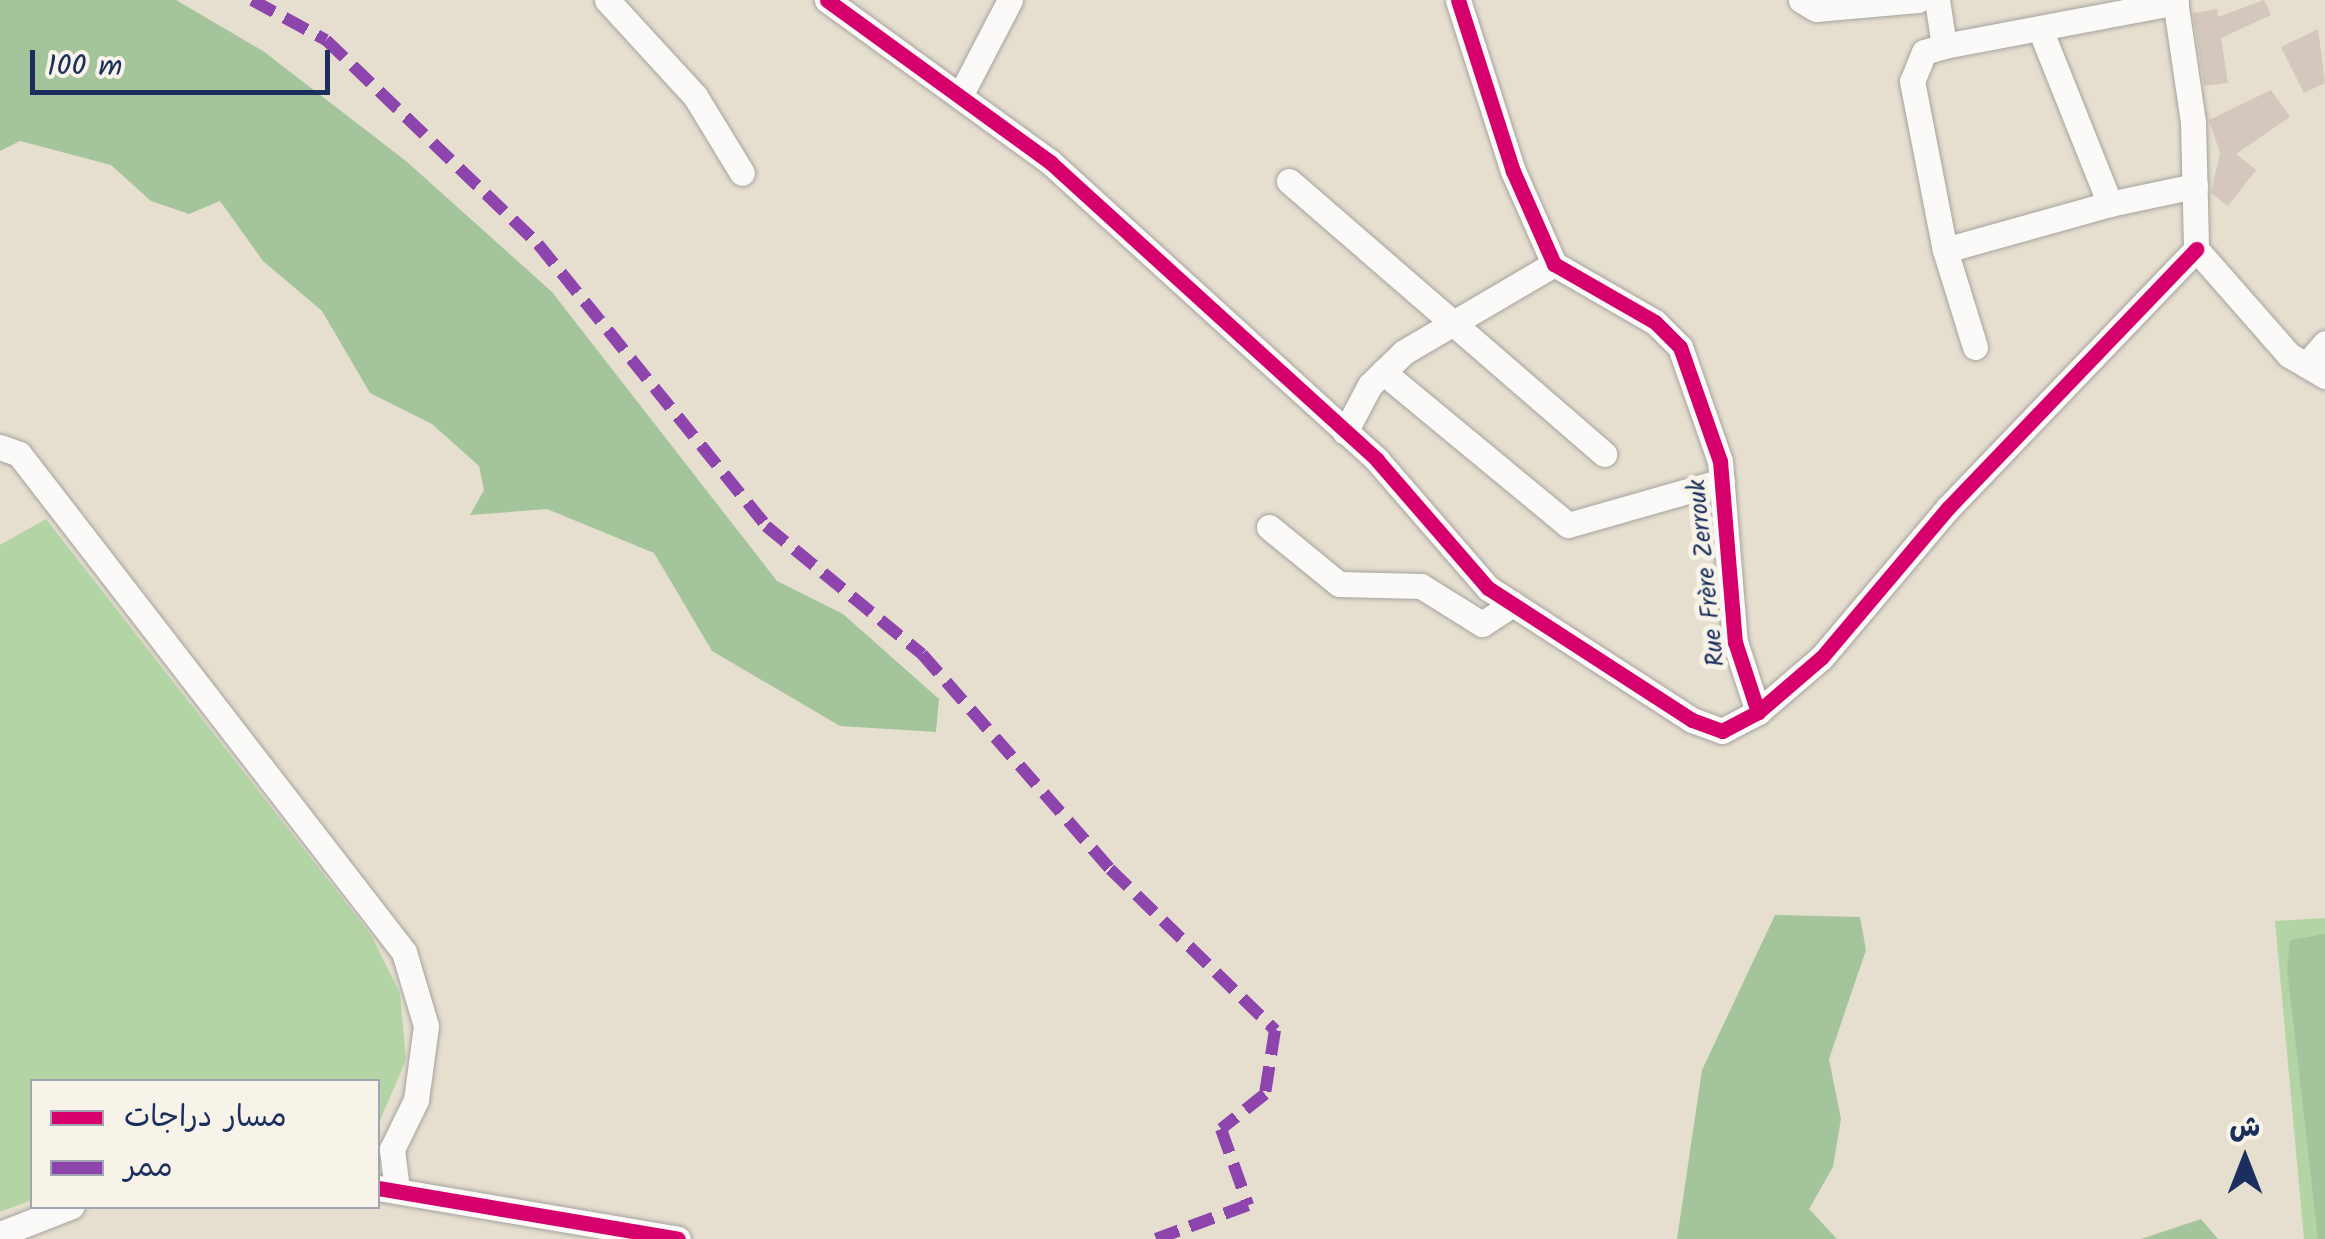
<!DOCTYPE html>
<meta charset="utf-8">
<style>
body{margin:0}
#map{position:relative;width:2325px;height:1239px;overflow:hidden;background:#e6dfcf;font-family:Kalam,"Playpen Sans Arabic",sans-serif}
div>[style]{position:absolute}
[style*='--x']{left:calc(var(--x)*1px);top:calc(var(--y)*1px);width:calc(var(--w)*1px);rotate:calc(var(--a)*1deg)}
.green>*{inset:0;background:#b3d5a6}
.forest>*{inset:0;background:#a4c59c}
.building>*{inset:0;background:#d4c7bd}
.roads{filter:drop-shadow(0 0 2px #a4a3a0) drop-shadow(0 0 2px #a4a3a0)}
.minor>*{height:25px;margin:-12.5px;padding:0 12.5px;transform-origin:12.5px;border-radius:12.5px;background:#fbfaf8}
.quiet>*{height:12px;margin-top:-6px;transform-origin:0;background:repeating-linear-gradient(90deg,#8e44ad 0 25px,transparent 0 37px)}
.cycleway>*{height:15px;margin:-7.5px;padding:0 7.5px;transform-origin:7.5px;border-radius:7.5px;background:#d6006c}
span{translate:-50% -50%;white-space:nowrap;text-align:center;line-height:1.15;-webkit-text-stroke:10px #f7f3e8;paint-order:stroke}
.street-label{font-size:25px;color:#1b2f5e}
.legend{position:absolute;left:30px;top:1079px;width:350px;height:130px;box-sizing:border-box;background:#f7f3e8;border:2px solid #9fa5b1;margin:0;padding:12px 18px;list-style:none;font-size:30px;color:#1b2f5e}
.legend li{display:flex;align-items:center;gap:20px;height:50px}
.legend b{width:50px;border:2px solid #9fa5b1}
.north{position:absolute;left:2195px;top:1109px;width:100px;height:100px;-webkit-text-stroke:8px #f7f3e8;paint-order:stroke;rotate:0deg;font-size:28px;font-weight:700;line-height:40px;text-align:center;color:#1b2f5e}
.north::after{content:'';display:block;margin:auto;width:35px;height:45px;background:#1b2f5e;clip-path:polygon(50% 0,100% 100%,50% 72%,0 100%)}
.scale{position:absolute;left:30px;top:50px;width:300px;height:45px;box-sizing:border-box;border:5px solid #1b2f5e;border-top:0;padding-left:12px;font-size:30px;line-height:35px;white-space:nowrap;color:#1b2f5e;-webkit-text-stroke:8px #f7f3e8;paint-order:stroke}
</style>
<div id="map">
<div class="green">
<i style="clip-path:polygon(46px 519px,371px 935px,400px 993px,406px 1060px,378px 1125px,378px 1082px,32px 1082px,32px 1200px,0 1212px,0 545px)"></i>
<i style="clip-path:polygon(2325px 918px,2325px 1239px,2304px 1239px,2275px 921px)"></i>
</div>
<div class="forest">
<i style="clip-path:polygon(0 0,176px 0,263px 51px,406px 161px,552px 292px,777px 581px,843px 614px,939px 699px,936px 732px,840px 726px,712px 651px,654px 553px,547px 509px,470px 515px,484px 490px,479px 466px,432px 424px,370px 393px,322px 311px,263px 261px,220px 201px,189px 214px,151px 201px,111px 165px,20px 141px,0 151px)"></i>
<i style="clip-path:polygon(1775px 915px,1860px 917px,1866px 950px,1829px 1059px,1841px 1119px,1833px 1167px,1809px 1209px,1837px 1239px,1677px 1239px,1702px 1070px)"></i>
<i style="clip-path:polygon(2325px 934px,2325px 1239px,2318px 1239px,2287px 969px,2290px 940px)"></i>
<i style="clip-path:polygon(2201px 1219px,2218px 1239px,2141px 1239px)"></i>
</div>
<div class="building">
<i style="clip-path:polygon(2264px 0,2271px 15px,2221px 38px,2228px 83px,2204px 86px,2193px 13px,2217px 9px,2218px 17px)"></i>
<i style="clip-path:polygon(2318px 29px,2325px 83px,2304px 93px,2281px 47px)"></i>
<i style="clip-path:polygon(2271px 90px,2290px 117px,2236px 154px,2256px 170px,2228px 206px,2211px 193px,2220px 153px,2209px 120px)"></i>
</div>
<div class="roads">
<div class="minor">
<i style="--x:607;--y:0;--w:130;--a:47.5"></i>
<i style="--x:695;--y:96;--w:90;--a:58.6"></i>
<i style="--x:827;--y:0;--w:276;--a:36"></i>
<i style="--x:1050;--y:162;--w:442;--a:42.3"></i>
<i style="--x:1377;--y:460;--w:169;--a:49.1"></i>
<i style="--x:1488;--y:588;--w:243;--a:32.9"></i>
<i style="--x:1692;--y:720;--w:32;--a:20"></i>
<i style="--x:1722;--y:731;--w:41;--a:-27.8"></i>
<i style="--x:1458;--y:0;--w:180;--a:72.2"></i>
<i style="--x:1513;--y:171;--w:102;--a:66.2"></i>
<i style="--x:1554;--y:264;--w:116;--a:29.9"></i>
<i style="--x:1655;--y:322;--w:35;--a:45"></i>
<i style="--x:1680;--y:347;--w:121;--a:70.7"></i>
<i style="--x:1720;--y:461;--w:182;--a:85.3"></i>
<i style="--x:1735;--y:642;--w:74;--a:71.8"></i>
<i style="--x:1758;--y:712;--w:84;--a:-40.7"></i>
<i style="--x:1822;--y:657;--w:195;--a:-49.8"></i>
<i style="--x:1948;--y:508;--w:359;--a:-46.2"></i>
<i style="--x:1801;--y:0;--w:17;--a:31"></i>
<i style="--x:1816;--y:9;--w:102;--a:-5"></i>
<i style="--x:1937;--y:0;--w:47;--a:81.3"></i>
<i style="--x:1944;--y:46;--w:236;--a:-10.7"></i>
<i style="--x:2175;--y:0;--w:123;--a:81.6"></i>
<i style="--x:2193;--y:122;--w:127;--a:88.6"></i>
<i style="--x:2196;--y:249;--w:141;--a:48.7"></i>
<i style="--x:2289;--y:355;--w:42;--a:30.3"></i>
<i style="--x:2042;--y:34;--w:183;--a:68.2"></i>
<i style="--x:2110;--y:204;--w:87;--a:-12"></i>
<i style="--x:1944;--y:46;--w:21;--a:163"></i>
<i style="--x:1924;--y:52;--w:31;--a:112"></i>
<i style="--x:1912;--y:81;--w:172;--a:79"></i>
<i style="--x:961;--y:94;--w:106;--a:-62.5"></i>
<i style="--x:1289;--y:181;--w:417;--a:40.9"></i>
<i style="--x:1975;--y:347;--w:102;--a:-107.2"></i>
<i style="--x:1945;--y:250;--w:171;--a:-15.6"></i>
<i style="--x:2306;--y:365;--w:29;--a:-49"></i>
<i style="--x:1383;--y:372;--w:240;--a:39.6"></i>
<i style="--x:1568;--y:525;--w:160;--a:-15.9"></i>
<i style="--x:1345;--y:432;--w:53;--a:-62"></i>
<i style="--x:1370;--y:385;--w:47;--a:-44.1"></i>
<i style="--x:1404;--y:352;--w:174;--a:-30.4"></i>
<i style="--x:0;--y:447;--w:20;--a:20"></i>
<i style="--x:19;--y:454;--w:629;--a:52.29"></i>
<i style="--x:404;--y:952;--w:77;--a:73.4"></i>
<i style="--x:426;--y:1026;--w:75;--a:97.7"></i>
<i style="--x:416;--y:1100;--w:55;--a:116.1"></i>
<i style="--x:392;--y:1149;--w:41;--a:83"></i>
<i style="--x:1269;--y:527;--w:90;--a:39.2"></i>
<i style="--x:1339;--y:584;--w:82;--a:1.4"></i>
<i style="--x:1421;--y:586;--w:72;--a:31.9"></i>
<i style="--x:1482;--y:624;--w:37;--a:-33"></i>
<i style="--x:378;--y:1188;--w:304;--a:9.6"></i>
<i style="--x:0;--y:1234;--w:77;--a:-21.3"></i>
</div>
</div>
<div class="quiet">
<i style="--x:252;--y:0;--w:84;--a:28.4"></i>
<i style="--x:326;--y:40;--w:294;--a:43.9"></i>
<i style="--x:538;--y:244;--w:363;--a:51"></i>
<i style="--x:766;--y:526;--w:202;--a:39.4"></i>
<i style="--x:922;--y:654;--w:286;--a:48.8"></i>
<i style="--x:1110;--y:869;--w:231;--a:44.3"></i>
<i style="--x:1275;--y:1030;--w:65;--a:98.9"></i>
<i style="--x:1265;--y:1094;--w:56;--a:141.5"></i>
<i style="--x:1221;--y:1129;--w:81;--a:70.4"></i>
<i style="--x:1248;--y:1205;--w:98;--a:159.7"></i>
</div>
<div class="cycleway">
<i style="--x:827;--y:0;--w:276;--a:36"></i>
<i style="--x:1050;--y:162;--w:442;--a:42.3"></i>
<i style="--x:1377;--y:460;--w:169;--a:49.1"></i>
<i style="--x:1488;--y:588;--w:243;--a:32.9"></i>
<i style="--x:1692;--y:720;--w:32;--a:20"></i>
<i style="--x:1722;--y:731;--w:41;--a:-27.8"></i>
<i style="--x:1458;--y:0;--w:180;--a:72.2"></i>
<i style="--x:1513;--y:171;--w:102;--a:66.2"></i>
<i style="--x:1554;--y:264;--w:116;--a:29.9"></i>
<i style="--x:1655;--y:322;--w:35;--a:45"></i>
<i style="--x:1680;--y:347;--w:121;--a:70.7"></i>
<i style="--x:1720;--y:461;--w:182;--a:85.3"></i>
<i style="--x:1735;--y:642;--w:74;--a:71.8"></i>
<i style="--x:1758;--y:712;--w:84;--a:-40.7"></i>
<i style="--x:1822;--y:657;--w:195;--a:-49.8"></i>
<i style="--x:1948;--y:508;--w:359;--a:-46.2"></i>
<i style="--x:378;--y:1188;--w:304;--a:9.6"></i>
</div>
<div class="street-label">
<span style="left:1707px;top:573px;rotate:-96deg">Rue Frère Zerrouk</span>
</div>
<ul class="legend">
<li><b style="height:12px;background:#d6006c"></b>مسار دراجات</li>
<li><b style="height:12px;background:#8e44ad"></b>ممر</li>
</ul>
<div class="north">ش</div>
<div class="scale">100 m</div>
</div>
